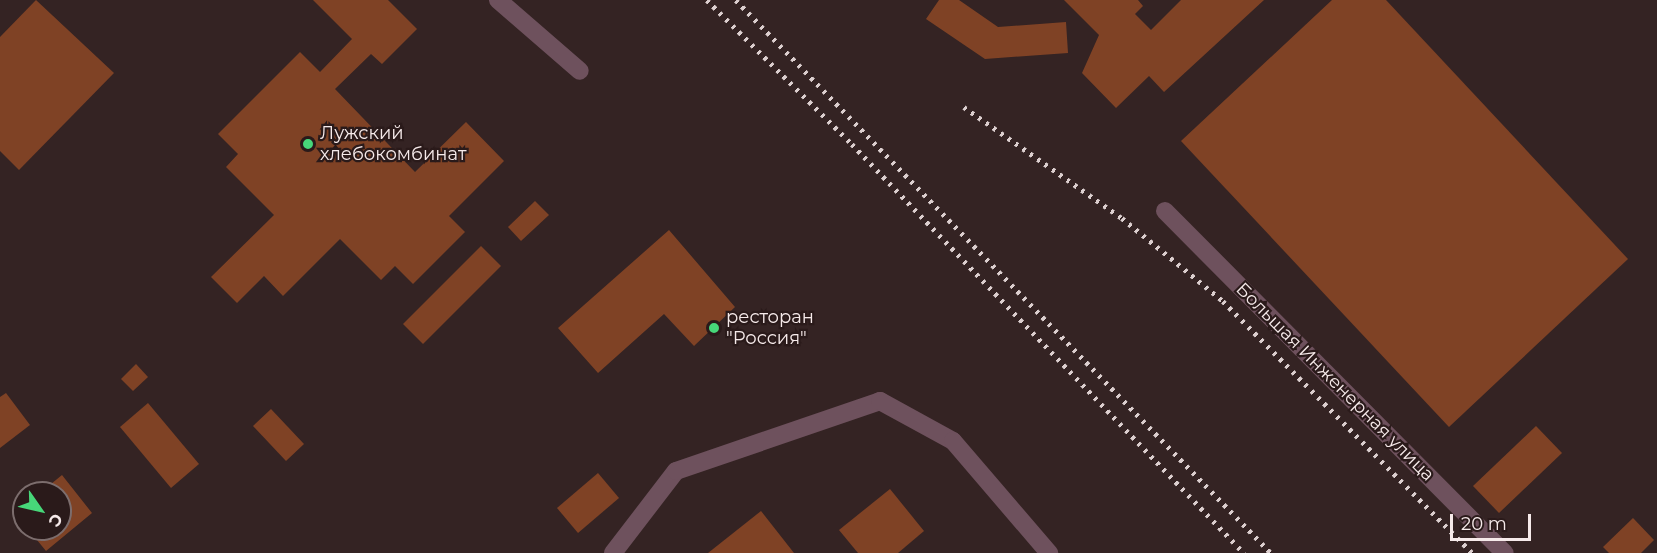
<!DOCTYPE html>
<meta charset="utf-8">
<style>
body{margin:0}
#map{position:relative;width:1657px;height:553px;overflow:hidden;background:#342323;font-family:Montserrat,sans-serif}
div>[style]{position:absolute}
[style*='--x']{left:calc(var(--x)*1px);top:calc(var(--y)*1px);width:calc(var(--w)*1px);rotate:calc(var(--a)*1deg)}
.building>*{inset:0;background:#7f4225}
.minor>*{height:18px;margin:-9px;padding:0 9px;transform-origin:9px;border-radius:9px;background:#6e515d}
.rail>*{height:4.5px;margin-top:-2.25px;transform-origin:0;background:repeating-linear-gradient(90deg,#dccfcf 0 3px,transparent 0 9px)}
.dots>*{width:16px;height:16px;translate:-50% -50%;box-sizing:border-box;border:3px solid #2a1a1a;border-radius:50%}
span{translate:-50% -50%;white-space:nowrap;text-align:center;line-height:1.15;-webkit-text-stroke:4.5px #2a1a1a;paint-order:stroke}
.poi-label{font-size:18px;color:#f6eaea}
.left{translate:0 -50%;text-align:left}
.street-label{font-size:18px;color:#f6eaea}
.north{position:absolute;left:12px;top:481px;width:60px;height:60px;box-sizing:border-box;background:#2a1a1a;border:2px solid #7c6d6d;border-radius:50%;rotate:124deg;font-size:16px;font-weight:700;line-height:24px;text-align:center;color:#f6eaea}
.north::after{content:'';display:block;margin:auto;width:21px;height:27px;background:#47d779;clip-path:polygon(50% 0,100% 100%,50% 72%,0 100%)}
.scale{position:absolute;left:1450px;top:514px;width:81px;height:27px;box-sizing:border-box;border:3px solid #f6eaea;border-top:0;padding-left:8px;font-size:18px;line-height:21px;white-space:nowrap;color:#f6eaea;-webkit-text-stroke:4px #2a1a1a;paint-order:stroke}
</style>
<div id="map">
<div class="building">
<i style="clip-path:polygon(36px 0,114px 73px,19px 170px,0 151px,0 37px)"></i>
<i style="clip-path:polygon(313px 0,388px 0,417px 29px,382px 64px,371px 54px,335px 89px,415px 172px,466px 122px,504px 161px,449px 216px,465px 232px,413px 284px,395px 266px,381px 280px,340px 239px,283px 296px,264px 276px,237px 303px,211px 277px,274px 215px,226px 167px,238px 154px,218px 134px,300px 52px,320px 72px,352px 39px)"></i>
<i style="clip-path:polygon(939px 0,959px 0,998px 27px,1066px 22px,1068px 53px,985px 59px,926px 19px)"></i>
<i style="clip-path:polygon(1064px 0,1138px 0,1143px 6px,1135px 14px,1151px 30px,1181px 0,1264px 0,1164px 92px,1149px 76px,1116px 108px,1082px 73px,1099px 35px)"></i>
<i style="clip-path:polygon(1332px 0,1386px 0,1628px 259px,1449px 427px,1181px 141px)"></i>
<i style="clip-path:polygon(535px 201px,549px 215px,521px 241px,508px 227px)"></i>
<i style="clip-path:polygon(669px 230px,735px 307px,694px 346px,664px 314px,598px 373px,558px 328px)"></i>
<i style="clip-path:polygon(481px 246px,501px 266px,423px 344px,403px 324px)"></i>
<i style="clip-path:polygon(136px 364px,148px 377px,133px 391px,121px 379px)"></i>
<i style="clip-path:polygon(6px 393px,30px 425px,0 448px,0 397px)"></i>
<i style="clip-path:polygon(148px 403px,199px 464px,171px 488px,120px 427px)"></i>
<i style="clip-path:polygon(271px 409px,304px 444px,286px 461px,253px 426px)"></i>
<i style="clip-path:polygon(1536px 426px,1562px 453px,1499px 513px,1473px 486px)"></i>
<i style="clip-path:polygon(598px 473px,619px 498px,578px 533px,557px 508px)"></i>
<i style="clip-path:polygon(62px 475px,92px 513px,46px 551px,28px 529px,60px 529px,60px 493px,40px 493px)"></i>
<i style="clip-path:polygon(890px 489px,924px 531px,898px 553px,858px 553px,839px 530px)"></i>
<i style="clip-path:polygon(24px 506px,24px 524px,15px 513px)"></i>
<i style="clip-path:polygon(761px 511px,794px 553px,708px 553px)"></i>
<i style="clip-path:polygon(1633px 518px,1654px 540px,1641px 553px,1609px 553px,1603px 547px)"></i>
</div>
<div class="minor">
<i style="--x:498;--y:0;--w:108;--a:40.9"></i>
<i style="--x:1165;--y:211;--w:482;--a:45.2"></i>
<i style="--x:613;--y:553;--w:103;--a:-52.5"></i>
<i style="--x:676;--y:471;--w:216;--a:-18.9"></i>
<i style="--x:880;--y:401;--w:83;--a:28.7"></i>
<i style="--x:953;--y:441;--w:148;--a:49.4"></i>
</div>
<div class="rail">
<i style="--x:707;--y:0;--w:204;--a:44.8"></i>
<i style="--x:852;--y:144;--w:567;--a:46.22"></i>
<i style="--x:736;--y:0;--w:769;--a:45.95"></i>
<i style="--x:964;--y:107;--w:193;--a:35.1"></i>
<i style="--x:1122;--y:218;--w:131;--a:39.4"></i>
<i style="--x:1223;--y:301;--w:354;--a:45.3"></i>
</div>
<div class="dots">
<i style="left:308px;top:144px;background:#47d779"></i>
<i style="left:714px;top:328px;background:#47d779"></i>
</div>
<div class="poi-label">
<span class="left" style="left:320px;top:144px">Лужский<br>хлебокомбинат</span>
<span class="left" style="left:726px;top:328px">ресторан<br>"Россия"</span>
</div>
<div class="street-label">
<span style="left:1335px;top:382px;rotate:45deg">Большая Инженерная улица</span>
</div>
<div class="north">С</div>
<div class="scale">20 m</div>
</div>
